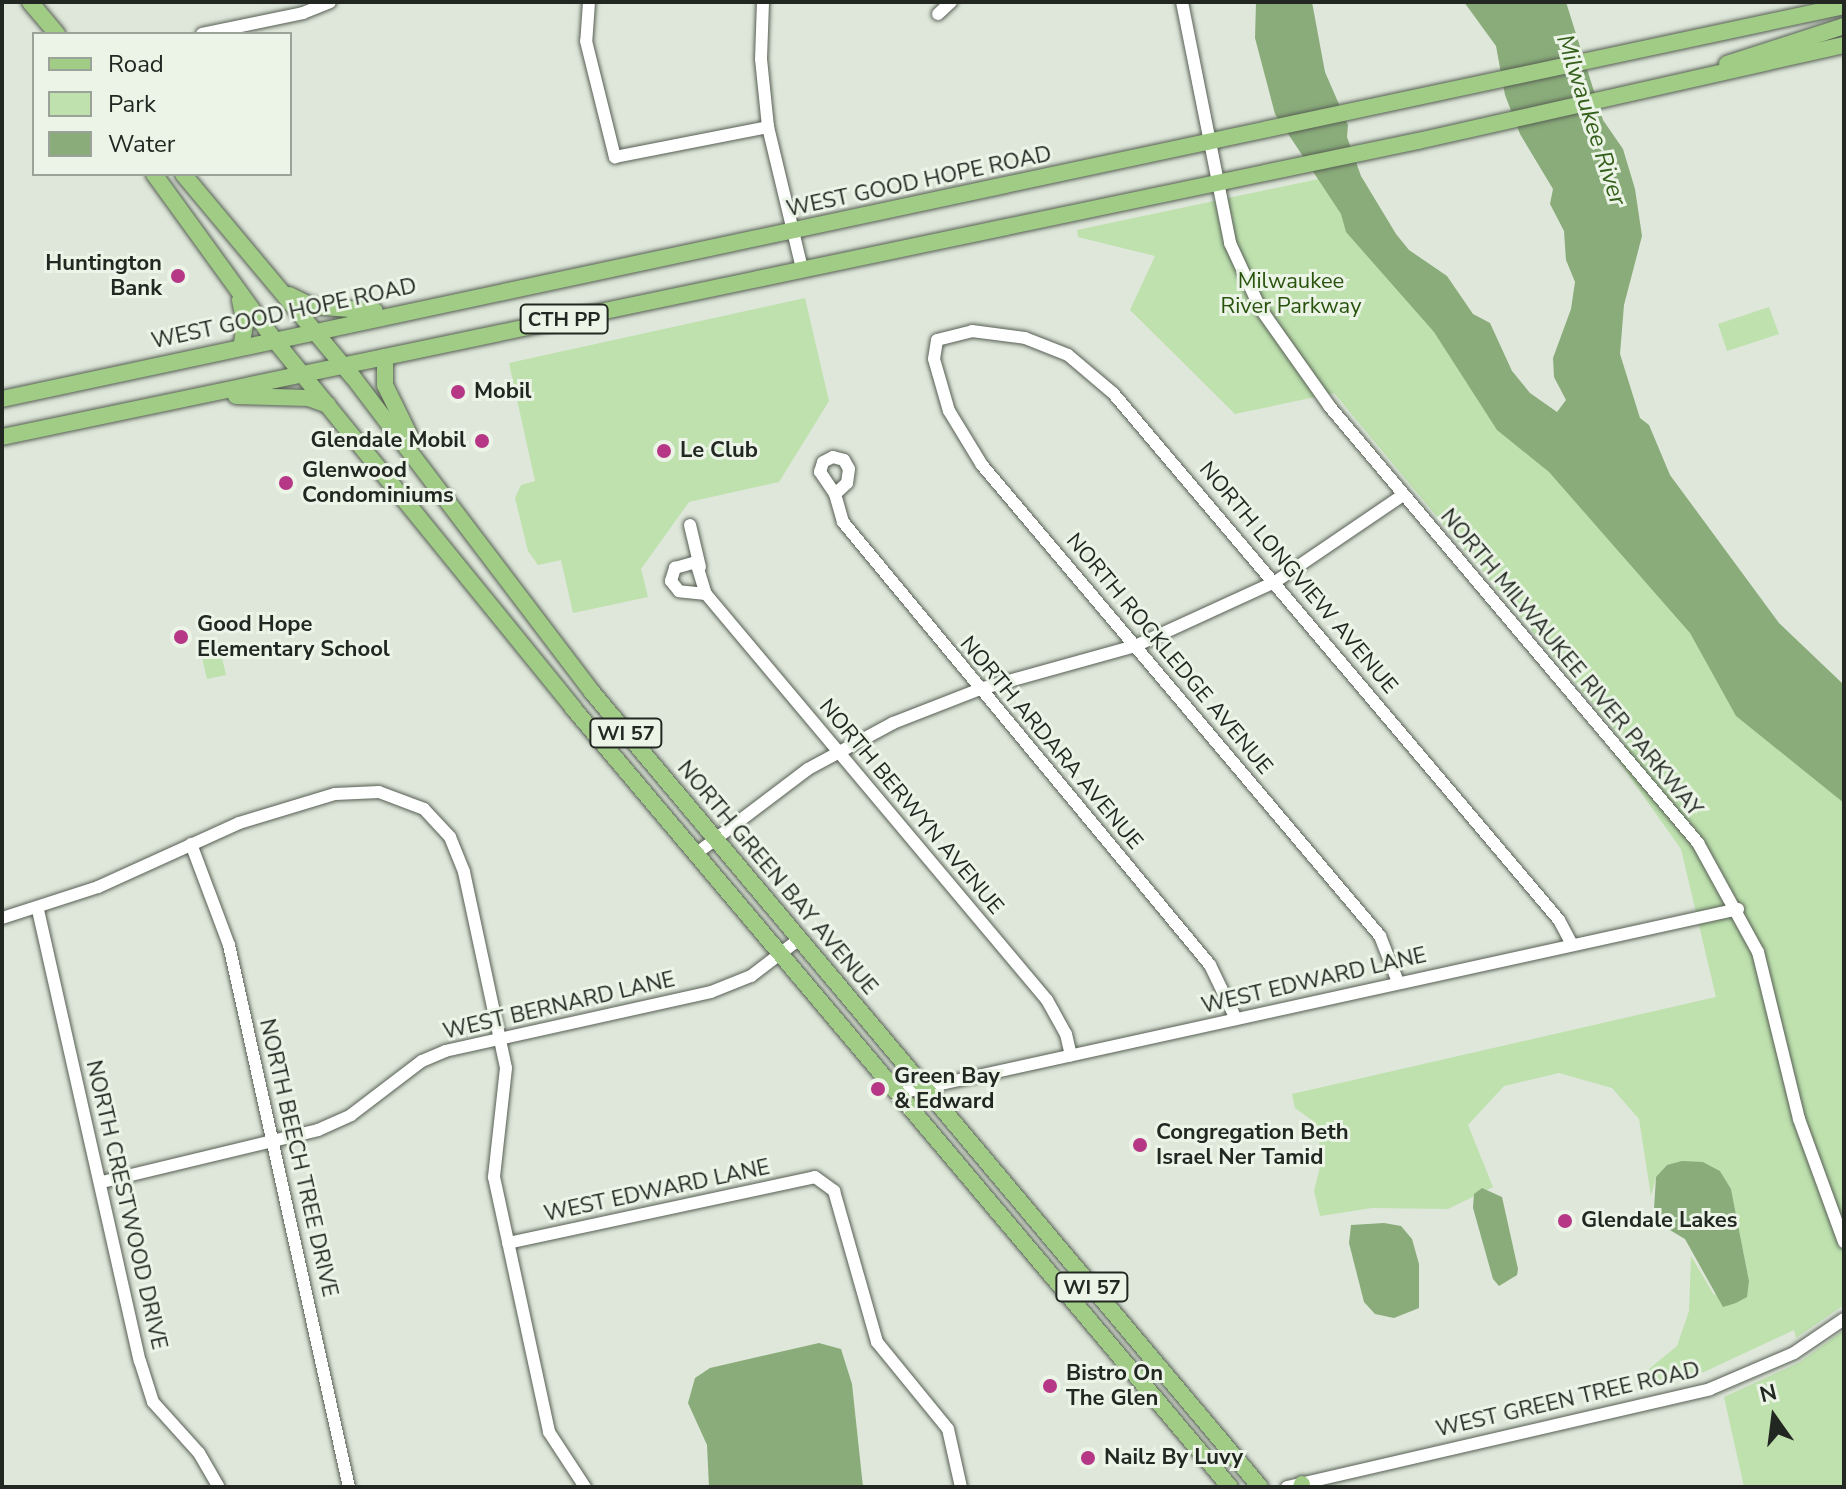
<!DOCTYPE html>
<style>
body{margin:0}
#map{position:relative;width:1846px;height:1489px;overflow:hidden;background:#dee7da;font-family:"Nunito Sans",sans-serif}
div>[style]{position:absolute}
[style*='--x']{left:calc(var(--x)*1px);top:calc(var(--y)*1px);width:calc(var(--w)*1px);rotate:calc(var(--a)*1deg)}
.green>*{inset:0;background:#bee1ae}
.water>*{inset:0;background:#8aac7a}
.roads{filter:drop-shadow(0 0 2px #575f54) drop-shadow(0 0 2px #575f54)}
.minor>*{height:12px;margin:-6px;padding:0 6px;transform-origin:6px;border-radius:6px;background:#fff}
.major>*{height:16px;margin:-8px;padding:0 8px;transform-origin:8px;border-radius:8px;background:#a0cc86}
.dots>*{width:22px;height:22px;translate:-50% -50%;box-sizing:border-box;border:4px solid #ebf4e7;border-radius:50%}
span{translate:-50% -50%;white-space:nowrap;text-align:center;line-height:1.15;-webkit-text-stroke:6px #ebf4e7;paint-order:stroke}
.shield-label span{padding:2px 6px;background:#ebf4e7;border:2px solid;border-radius:6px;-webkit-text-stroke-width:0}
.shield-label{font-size:20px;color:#232722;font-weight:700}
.street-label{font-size:22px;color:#232722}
.poi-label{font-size:22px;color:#232722;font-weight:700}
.right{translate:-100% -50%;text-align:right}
.left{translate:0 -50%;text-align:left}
.park-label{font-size:22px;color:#29530c}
.water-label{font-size:24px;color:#35601c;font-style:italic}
.frame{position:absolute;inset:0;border:4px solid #232722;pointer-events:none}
.legend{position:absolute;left:32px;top:32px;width:260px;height:144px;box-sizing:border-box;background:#ebf4e7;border:2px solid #9ba298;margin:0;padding:10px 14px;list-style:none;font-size:24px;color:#232722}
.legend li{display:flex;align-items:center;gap:16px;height:40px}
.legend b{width:40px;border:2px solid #9ba298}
.north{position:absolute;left:1734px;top:1377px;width:80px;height:80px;-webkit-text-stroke:6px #ebf4e7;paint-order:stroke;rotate:346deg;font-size:22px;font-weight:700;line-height:32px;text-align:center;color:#232722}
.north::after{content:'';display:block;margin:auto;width:28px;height:36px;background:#232722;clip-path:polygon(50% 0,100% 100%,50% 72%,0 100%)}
</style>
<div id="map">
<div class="green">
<i style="clip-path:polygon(1342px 174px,1383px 238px,1844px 734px,1844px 1305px,1796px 1338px,1794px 1330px,1704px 1372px,1660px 1380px,1649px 1369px,1677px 1346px,1689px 1311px,1691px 1256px,1714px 1295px,1749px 1281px,1731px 1189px,1720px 1171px,1703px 1162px,1667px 1165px,1656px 1177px,1651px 1196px,1639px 1119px,1612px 1088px,1559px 1073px,1504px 1086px,1468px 1125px,1493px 1187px,1448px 1209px,1372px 1208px,1320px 1216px,1314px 1191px,1322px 1159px,1316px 1123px,1295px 1108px,1292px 1094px,1716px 997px,1681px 849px,1610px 749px,1626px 744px,1334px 393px,1235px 414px,1130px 310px,1155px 256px,1078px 237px,1077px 230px)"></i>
<i style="clip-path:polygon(805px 298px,829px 401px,779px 482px,689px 502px,641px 569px,648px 597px,573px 613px,561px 560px,538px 565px,528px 551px,515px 498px,521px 485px,535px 481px,509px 363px)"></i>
<i style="clip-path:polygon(1769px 307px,1779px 334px,1727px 351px,1718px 324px)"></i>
<i style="clip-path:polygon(219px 645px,226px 675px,207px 679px,200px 649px)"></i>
<i style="clip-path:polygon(1844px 1330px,1844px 1487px,1744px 1487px,1724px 1397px,1800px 1362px)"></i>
</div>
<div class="water">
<i style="clip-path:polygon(1256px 2px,1312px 2px,1325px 72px,1348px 125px,1347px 137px,1361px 176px,1396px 234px,1409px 250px,1447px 276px,1473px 314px,1490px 323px,1512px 371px,1530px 393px,1557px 412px,1566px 400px,1554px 377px,1553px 358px,1571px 309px,1575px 282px,1566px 260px,1564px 231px,1550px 204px,1553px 189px,1520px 134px,1505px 95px,1496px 46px,1464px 2px,1566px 2px,1603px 120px,1623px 149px,1635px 189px,1642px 236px,1624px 305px,1620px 354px,1640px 418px,1649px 425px,1670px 475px,1779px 623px,1844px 685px,1844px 803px,1736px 716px,1690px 633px,1549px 472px,1497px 430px,1434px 332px,1346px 232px,1341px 214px,1275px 114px,1255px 38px)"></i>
<i style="clip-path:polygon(1682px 1161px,1703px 1162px,1720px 1171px,1731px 1189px,1749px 1281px,1747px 1297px,1736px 1303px,1723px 1307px,1685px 1239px,1663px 1226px,1654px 1209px,1656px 1177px,1667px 1165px)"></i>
<i style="clip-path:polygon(1482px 1188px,1502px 1197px,1518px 1269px,1517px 1275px,1499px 1286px,1493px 1279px,1473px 1208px,1474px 1194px)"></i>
<i style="clip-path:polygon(1384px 1223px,1401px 1226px,1412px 1239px,1419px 1264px,1419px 1308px,1394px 1318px,1375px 1314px,1364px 1302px,1349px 1243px,1351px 1225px)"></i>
<i style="clip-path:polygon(819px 1343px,841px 1349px,852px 1384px,863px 1487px,709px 1487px,707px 1445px,688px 1403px,695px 1378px,710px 1368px)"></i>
</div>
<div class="roads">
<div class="minor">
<i style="--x:589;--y:2;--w:39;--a:94"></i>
<i style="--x:586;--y:41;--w:120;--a:76"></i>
<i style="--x:615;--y:157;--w:156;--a:-11.1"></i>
<i style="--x:763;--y:2;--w:57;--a:92"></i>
<i style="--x:761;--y:59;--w:68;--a:84.1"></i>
<i style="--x:768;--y:127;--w:146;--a:76.5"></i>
<i style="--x:1182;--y:2;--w:246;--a:78.7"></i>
<i style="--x:1230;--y:243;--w:72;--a:65.2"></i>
<i style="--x:1260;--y:308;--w:121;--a:54.7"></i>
<i style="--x:1330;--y:407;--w:571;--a:49.83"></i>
<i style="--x:1698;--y:843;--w:124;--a:61.2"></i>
<i style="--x:1758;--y:952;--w:172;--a:76.2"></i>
<i style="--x:1799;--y:1119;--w:131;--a:69.9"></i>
<i style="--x:938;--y:14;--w:18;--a:-43"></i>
<i style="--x:202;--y:34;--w:103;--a:-11.7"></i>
<i style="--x:303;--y:13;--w:29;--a:-22"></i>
<i style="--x:835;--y:494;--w:27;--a:-124"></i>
<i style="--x:820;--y:472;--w:10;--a:-73"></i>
<i style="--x:823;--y:462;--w:11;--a:-27"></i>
<i style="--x:833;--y:457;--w:11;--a:15"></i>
<i style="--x:844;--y:460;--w:10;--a:61"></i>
<i style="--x:849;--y:469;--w:14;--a:98"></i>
<i style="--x:847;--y:483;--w:16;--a:137"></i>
<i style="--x:835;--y:494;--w:29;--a:74"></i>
<i style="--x:843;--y:522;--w:575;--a:50.36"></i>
<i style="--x:1210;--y:965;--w:60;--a:64.3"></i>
<i style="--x:690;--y:525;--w:43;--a:76.6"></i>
<i style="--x:706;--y:594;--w:27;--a:-174"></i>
<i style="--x:679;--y:591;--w:13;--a:-129"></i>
<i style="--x:671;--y:581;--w:14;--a:-73"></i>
<i style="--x:675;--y:568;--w:22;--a:-16"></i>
<i style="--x:696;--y:562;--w:34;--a:73"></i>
<i style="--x:706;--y:594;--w:530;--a:49.97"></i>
<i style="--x:1047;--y:1000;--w:39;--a:61"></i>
<i style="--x:1066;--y:1034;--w:22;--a:77"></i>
<i style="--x:191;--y:844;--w:108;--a:69.4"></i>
<i style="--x:229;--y:945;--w:555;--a:77.52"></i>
<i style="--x:697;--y:853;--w:139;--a:-37.1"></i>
<i style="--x:808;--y:769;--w:97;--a:-28.4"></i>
<i style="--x:893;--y:723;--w:93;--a:-21.3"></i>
<i style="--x:980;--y:689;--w:161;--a:-15.5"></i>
<i style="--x:1135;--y:646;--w:154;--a:-24.6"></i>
<i style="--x:1275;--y:582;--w:155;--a:-34.2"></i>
<i style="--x:38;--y:910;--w:462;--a:77.3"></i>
<i style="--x:140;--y:1361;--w:43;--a:72.4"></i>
<i style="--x:153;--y:1402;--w:69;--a:48"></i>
<i style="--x:199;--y:1453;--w:39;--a:60"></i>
<i style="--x:2;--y:918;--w:101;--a:-17.9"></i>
<i style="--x:98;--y:887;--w:155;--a:-24.4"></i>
<i style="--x:239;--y:823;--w:100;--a:-16.8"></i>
<i style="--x:335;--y:794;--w:44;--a:-2.6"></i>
<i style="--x:379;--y:792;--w:48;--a:20.7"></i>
<i style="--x:424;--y:809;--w:38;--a:47"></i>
<i style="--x:450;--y:837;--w:38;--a:68"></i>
<i style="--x:464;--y:872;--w:200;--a:77.9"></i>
<i style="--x:506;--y:1068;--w:110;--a:96.3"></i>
<i style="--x:494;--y:1177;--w:261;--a:77.8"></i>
<i style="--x:549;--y:1432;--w:66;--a:56.8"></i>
<i style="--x:1398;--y:982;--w:49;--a:-111.4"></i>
<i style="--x:1380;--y:936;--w:617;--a:-130.2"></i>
<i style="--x:982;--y:465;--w:63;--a:-121.4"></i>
<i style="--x:949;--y:411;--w:54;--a:-106.1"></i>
<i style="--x:934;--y:359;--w:19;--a:-81"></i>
<i style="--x:937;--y:340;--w:36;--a:-14"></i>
<i style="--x:972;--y:331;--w:53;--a:7.5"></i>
<i style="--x:1025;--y:338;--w:46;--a:21.6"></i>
<i style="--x:1068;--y:355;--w:59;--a:40.2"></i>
<i style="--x:1113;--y:393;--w:690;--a:49.76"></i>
<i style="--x:1559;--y:920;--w:27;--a:62"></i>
<i style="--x:900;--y:1093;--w:858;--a:-12.38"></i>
<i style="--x:102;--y:1182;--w:222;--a:-13.5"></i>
<i style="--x:318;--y:1130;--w:36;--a:-24"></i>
<i style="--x:351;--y:1115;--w:89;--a:-37.3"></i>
<i style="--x:422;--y:1061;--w:25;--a:-23"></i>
<i style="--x:445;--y:1051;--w:272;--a:-12.5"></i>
<i style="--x:711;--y:992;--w:43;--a:-21.8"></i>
<i style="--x:751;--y:976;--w:59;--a:-37.5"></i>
<i style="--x:508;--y:1243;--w:314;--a:-12.1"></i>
<i style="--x:815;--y:1177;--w:24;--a:36"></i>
<i style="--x:834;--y:1191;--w:157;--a:74.1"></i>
<i style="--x:877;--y:1342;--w:112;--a:50.8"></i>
<i style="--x:948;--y:1429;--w:59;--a:77.4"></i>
<i style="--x:1287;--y:1487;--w:434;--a:-13"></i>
<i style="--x:1710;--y:1389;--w:91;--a:-23.2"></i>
<i style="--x:1794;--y:1353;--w:60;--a:-34.2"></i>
</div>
<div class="major">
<i style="--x:30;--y:2;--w:42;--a:49.8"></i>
<i style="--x:1727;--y:64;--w:123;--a:-18"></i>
<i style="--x:154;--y:174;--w:201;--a:54.1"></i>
<i style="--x:272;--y:337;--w:478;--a:50.9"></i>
<i style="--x:573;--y:708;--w:1019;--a:49.86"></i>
<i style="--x:183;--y:174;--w:265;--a:50.1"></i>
<i style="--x:353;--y:377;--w:395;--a:52.8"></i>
<i style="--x:592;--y:692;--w:1038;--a:49.96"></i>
<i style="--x:289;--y:295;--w:25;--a:26"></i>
<i style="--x:312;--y:306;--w:63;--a:4.5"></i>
<i style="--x:240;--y:300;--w:25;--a:78"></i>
<i style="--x:245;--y:324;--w:20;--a:99"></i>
<i style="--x:385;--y:357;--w:28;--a:90"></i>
<i style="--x:385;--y:385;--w:57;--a:63.9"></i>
<i style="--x:236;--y:396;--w:72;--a:1.6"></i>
<i style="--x:308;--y:398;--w:21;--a:19"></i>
<i style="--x:2;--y:399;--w:1883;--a:-12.04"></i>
<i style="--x:2;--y:437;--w:1447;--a:-11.81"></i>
<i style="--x:1418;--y:141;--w:437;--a:-12.7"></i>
<i style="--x:1301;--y:1487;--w:3;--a:-72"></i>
</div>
</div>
<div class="dots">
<i style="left:178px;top:276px;background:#b53786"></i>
<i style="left:458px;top:392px;background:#b53786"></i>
<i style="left:482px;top:441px;background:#b53786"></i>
<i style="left:664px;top:451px;background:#b53786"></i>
<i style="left:286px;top:483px;background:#b53786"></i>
<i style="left:181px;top:637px;background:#b53786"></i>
<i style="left:878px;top:1089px;background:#b53786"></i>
<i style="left:1140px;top:1145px;background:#b53786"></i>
<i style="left:1565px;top:1221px;background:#b53786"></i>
<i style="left:1050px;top:1386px;background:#b53786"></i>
<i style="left:1088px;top:1458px;background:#b53786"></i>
</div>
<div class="shield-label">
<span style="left:564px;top:319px">CTH PP</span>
<span style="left:626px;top:733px">WI 57</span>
<span style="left:1092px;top:1287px">WI 57</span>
</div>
<div class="street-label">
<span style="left:919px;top:182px;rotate:-12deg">WEST GOOD HOPE ROAD</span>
<span style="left:284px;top:314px;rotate:-12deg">WEST GOOD HOPE ROAD</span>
<span style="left:1298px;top:578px;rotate:50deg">NORTH LONGVIEW AVENUE</span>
<span style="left:1169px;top:654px;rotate:50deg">NORTH ROCKLEDGE AVENUE</span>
<span style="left:1571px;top:663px;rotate:50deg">NORTH MILWAUKEE RIVER PARKWAY</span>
<span style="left:1051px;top:743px;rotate:50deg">NORTH ARDARA AVENUE</span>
<span style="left:911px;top:807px;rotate:50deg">NORTH BERWYN AVENUE</span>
<span style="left:777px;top:878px;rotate:50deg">NORTH GREEN BAY AVENUE</span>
<span style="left:1314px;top:981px;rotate:-13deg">WEST EDWARD LANE</span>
<span style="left:559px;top:1006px;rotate:-13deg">WEST BERNARD LANE</span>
<span style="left:298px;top:1158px;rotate:77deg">NORTH BEECH TREE DRIVE</span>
<span style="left:657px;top:1191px;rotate:-12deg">WEST EDWARD LANE</span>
<span style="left:126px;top:1205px;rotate:77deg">NORTH CRESTWOOD DRIVE</span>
<span style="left:1568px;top:1400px;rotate:-13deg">WEST GREEN TREE ROAD</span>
</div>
<div class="poi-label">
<span class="right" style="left:162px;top:276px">Huntington<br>Bank</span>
<span class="left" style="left:474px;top:392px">Mobil</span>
<span class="right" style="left:466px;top:441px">Glendale Mobil</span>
<span class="left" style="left:680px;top:451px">Le Club</span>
<span class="left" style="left:302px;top:483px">Glenwood<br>Condominiums</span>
<span class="left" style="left:197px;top:637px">Good Hope<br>Elementary School</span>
<span class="left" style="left:894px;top:1089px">Green Bay<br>&amp; Edward</span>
<span class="left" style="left:1156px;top:1145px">Congregation Beth<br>Israel Ner Tamid</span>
<span class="left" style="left:1581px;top:1221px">Glendale Lakes</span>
<span class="left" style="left:1066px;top:1386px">Bistro On<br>The Glen</span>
<span class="left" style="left:1104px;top:1458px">Nailz By Luvy</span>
</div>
<div class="park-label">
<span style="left:1291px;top:294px">Milwaukee<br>River Parkway</span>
</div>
<div class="water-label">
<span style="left:1591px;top:120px;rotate:72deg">Milwaukee River</span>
</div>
<div class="frame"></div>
<ul class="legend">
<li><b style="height:10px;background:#a0cc86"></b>Road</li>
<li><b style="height:22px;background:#bee1ae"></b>Park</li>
<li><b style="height:22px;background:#8aac7a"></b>Water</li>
</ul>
<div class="north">N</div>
</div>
